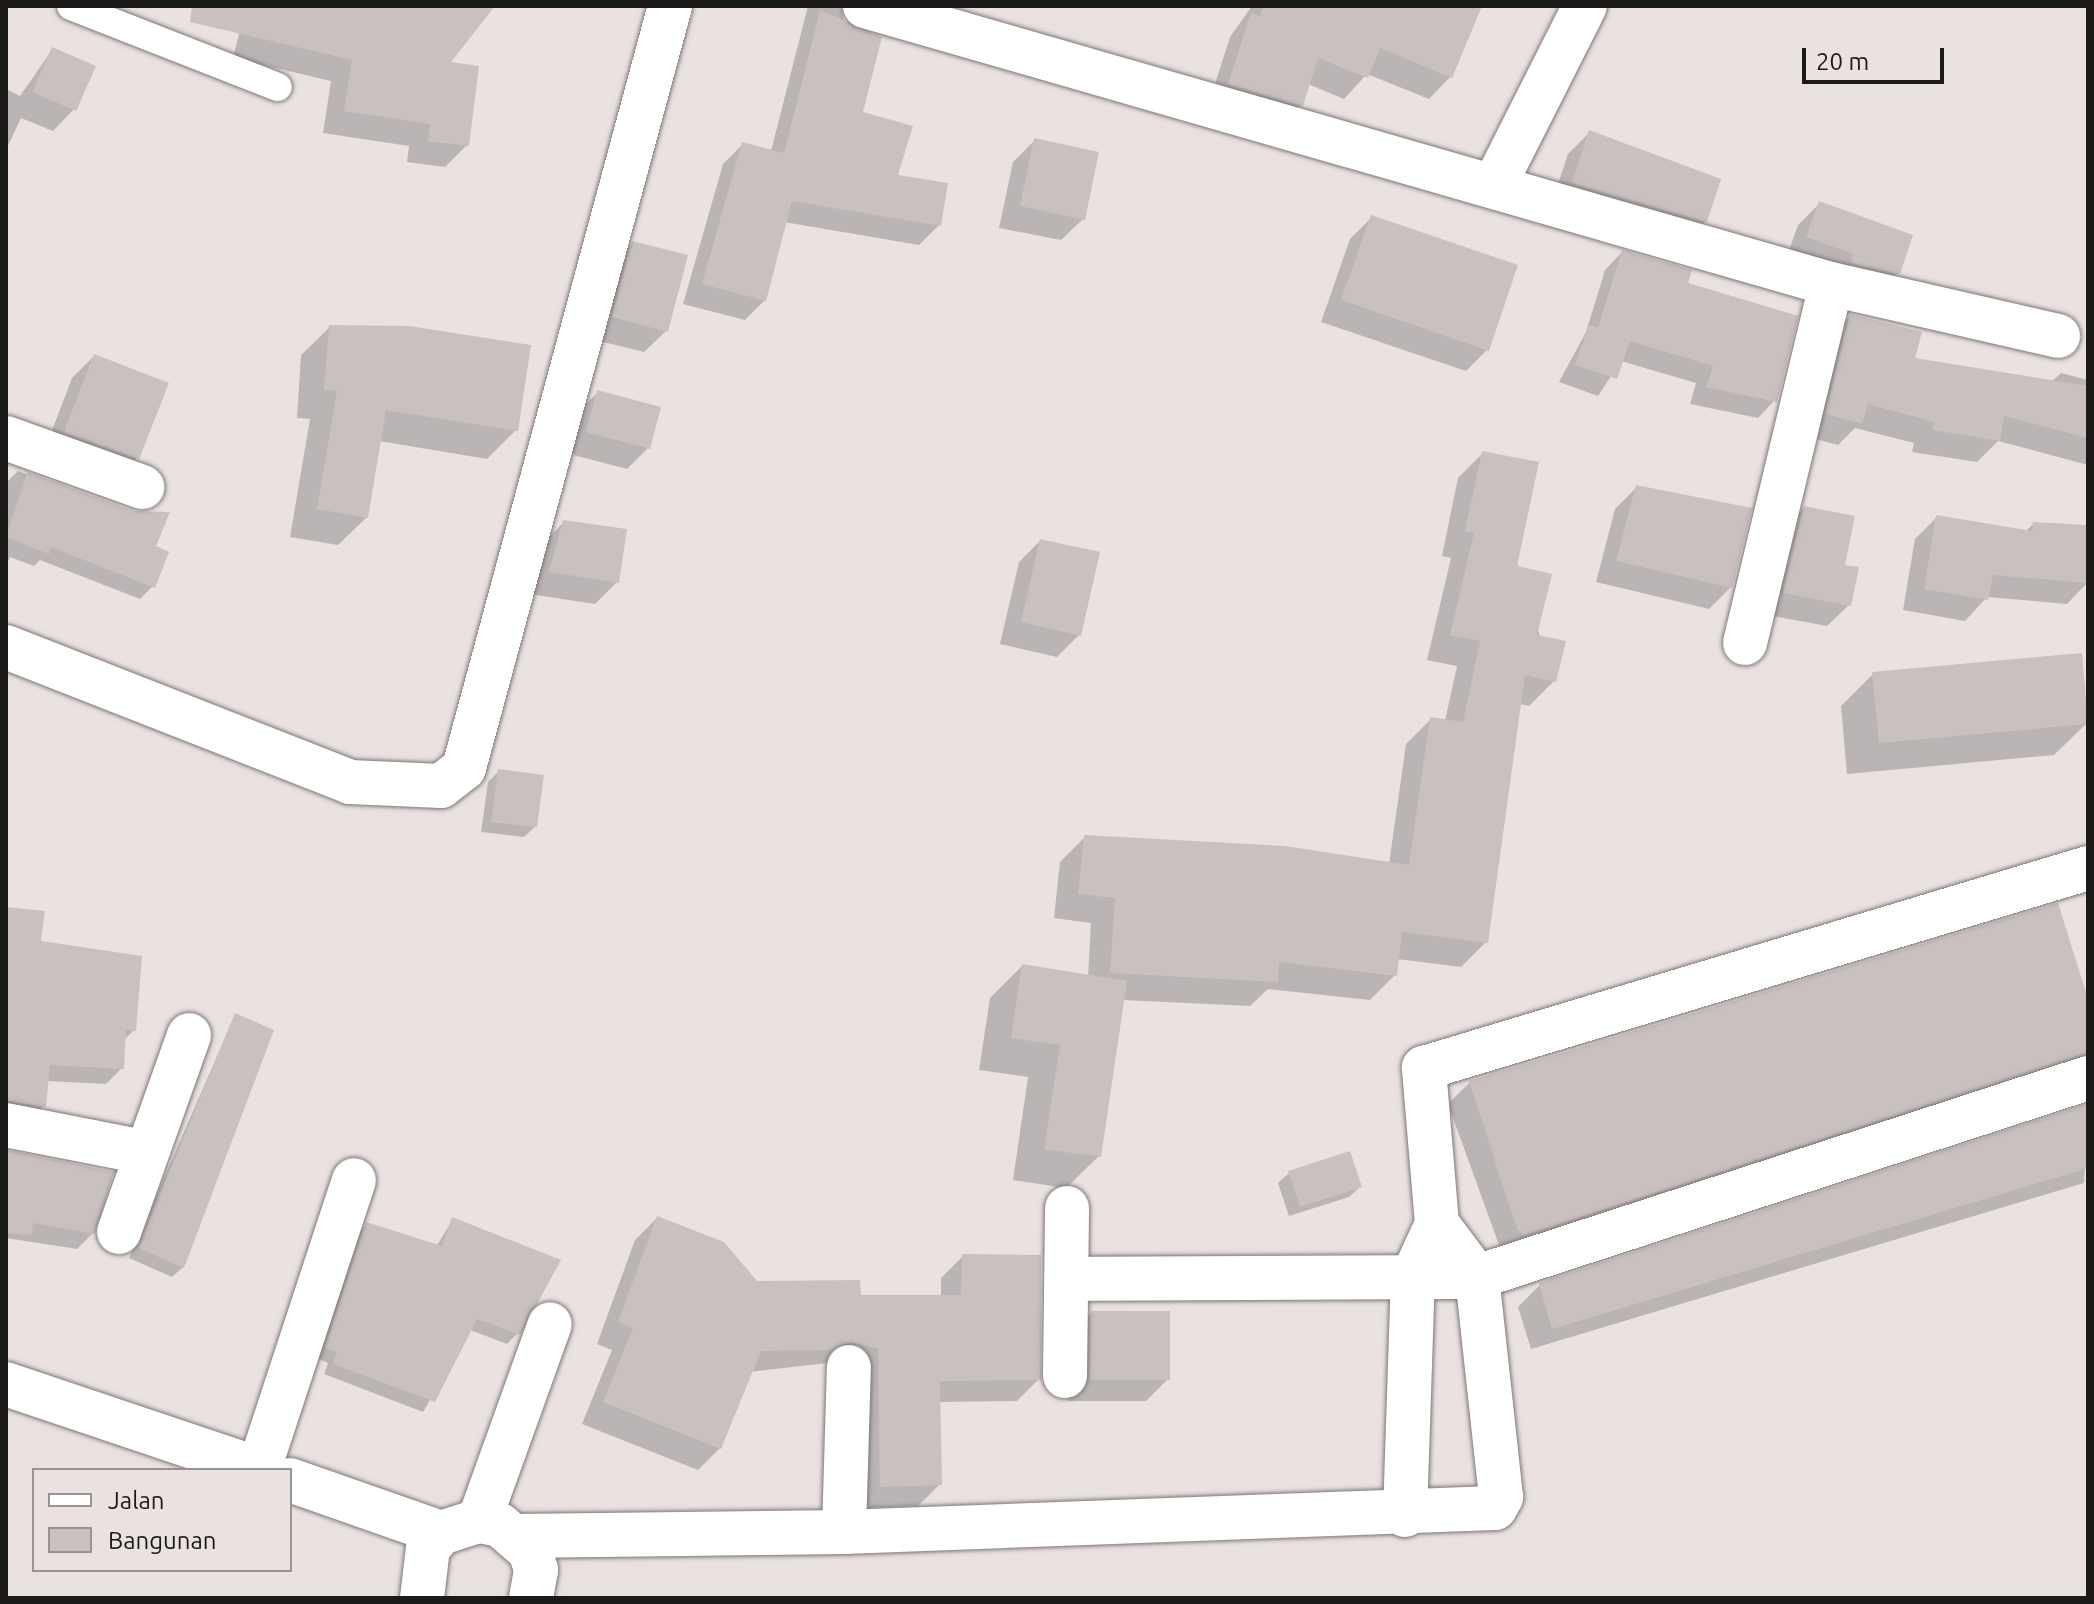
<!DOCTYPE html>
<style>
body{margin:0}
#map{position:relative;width:2094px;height:1604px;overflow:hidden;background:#eae2e1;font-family:Ubuntu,sans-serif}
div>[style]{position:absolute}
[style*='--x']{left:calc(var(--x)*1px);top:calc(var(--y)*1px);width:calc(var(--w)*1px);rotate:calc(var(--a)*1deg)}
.shadow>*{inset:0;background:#0003}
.building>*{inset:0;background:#c8c1bf}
.roads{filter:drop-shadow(0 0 2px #7d7776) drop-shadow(0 0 2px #7d7776)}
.service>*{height:28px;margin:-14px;padding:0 14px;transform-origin:14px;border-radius:14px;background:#fff}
.minor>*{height:44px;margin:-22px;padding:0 22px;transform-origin:22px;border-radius:22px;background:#fff}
span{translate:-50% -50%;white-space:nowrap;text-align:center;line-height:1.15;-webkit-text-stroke:6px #eae2e1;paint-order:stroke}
.frame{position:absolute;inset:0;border:8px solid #1c1a19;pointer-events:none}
.legend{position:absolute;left:32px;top:1468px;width:260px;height:104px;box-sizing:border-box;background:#eae2e1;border:2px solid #989291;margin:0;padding:10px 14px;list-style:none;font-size:24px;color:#1c1a19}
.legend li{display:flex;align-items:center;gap:16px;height:40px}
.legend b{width:40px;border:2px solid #989291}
.scale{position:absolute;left:1802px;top:48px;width:142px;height:36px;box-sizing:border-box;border:4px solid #1c1a19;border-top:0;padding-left:10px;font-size:24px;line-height:28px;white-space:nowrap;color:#1c1a19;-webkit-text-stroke:6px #eae2e1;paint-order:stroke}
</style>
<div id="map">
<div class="shadow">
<i style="clip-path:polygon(246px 6px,493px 6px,447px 63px,467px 145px,445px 167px,407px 162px,409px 146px,323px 133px,331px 81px,233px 58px)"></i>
<i style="clip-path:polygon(808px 6px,841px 6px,861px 113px,895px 177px,939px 225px,919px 245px,784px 222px,765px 300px,745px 320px,683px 304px,723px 164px,743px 144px,771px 151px)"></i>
<i style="clip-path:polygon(1252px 6px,1480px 6px,1450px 77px,1429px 99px,1367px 74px,1344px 99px,1308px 84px,1301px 105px,1279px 127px,1208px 106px,1230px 37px)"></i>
<i style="clip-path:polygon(52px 50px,74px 109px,53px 131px,21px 118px,6px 150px,6px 89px,20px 96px)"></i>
<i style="clip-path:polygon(1590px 132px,1706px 221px,1684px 243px,1551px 205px,1568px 154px)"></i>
<i style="clip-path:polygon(1035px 140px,1083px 219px,1061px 240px,999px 228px,1013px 162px)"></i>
<i style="clip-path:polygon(1820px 203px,1898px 273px,1876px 295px,1786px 259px,1798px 225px)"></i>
<i style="clip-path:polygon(1372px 217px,1487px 350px,1466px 371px,1321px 322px,1350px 239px)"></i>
<i style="clip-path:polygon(633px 243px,666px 331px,644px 352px,591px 339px,611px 265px)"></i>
<i style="clip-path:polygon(1622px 252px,1685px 284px,1775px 400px,1758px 418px,1690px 404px,1696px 383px,1621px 361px,1598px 396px,1559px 382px,1586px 332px,1605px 270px)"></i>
<i style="clip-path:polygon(1850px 316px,1913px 359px,2051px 382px,2061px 373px,2088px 380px,2088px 465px,1998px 441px,1977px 462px,1912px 452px,1914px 443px,1855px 428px,1838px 445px,1805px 436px,1828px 338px)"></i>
<i style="clip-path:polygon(330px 327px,516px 430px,487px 459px,379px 441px,367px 517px,338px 545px,290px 537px,310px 419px,297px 418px,301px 355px)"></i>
<i style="clip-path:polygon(94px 356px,137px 458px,115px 480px,43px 454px,72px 378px)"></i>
<i style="clip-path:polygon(598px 392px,649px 447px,627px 469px,566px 453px,576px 414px)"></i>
<i style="clip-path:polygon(1483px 453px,1554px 681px,1529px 706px,1519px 704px,1486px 942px,1461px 967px,1397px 959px,1395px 975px,1370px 1000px,1268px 989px,1250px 1006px,1123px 1000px,1099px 1156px,1066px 1188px,1013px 1180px,1028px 1077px,979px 1070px,990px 998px,1022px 966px,1088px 976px,1091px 923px,1054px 918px,1060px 862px,1085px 837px,1389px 864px,1406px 744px,1431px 719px,1445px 721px,1457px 666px,1427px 660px,1451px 558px,1442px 556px,1458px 478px)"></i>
<i style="clip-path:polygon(18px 471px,133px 512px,153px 586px,140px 599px,40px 560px,34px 566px,10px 557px,6px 566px,6px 483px)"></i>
<i style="clip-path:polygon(1637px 487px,1749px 509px,1731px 587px,1709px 609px,1596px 582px,1615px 509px)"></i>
<i style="clip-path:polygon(1804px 508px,1843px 566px,1849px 605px,1827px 626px,1762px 614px,1782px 530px)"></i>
<i style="clip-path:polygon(1937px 517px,2025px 532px,2033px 524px,2088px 527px,2088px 582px,2067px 604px,1987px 597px,1965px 621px,1903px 610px,1915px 539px)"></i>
<i style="clip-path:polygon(564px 522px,617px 582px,595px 604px,529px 594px,542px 544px)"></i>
<i style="clip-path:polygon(1040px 541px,1079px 635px,1057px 657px,1000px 644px,1019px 562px)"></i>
<i style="clip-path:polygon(1873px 674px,2087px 723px,2054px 755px,1847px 774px,1841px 706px)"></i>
<i style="clip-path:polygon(499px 771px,535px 827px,524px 837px,481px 832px,488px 782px)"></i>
<i style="clip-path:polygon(6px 909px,134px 1030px,123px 1041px,122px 1068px,106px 1084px,47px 1081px,44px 1106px,28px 1122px,6px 1120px)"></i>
<i style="clip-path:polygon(2088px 1005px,2088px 1065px,1503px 1256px,1448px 1104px,1470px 1082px)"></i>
<i style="clip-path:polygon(235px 1015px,183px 1267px,172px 1277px,129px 1258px)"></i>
<i style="clip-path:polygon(2088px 1106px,2084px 1183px,1531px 1349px,1518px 1307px,1540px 1285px)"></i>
<i style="clip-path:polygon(6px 1152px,93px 1233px,77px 1249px,6px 1238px)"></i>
<i style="clip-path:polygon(1289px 1173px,1360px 1187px,1349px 1197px,1289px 1216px,1278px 1183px)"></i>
<i style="clip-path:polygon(657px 1218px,756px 1283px,859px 1297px,941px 1297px,941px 1278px,963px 1256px,1039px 1379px,1017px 1401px,939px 1402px,940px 1484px,918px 1506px,859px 1508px,856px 1371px,827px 1363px,750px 1372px,720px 1448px,698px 1470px,582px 1424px,612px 1350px,597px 1344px,635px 1240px)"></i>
<i style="clip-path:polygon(453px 1219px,518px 1333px,507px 1344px,470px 1330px,423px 1412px,324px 1374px,328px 1363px,316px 1358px,356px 1235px,367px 1225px,436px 1247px)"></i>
<i style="clip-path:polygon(1092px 1313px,1168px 1379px,1146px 1401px,1068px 1401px,1070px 1334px)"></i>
</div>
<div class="building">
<i style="clip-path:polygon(192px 6px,495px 6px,451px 62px,479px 66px,469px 146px,428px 141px,430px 124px,344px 111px,352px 60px,190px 22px)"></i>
<i style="clip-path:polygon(1264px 6px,1482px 6px,1452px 78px,1380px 48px,1368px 78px,1318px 58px,1303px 106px,1228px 84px,1251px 13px,1260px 16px)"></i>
<i style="clip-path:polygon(820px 10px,882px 37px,863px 112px,913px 126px,898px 175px,948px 183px,941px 226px,792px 201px,766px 301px,702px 284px,742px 142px,784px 153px)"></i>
<i style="clip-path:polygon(52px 47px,96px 66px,76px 111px,32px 92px)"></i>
<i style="clip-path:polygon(1589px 130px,1721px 179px,1707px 222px,1572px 183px)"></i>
<i style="clip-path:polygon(1034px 138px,1099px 152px,1085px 220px,1020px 206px)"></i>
<i style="clip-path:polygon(1819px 201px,1913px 235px,1900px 274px,1851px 263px,1853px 254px,1806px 237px)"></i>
<i style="clip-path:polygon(1371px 215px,1518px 265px,1489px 351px,1341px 300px)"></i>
<i style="clip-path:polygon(632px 241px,688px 255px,668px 332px,612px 317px)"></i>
<i style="clip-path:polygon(1622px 250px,1692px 270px,1688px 283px,1798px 316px,1777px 402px,1706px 387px,1713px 366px,1630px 341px,1617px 379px,1575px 365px,1589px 325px,1598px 328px)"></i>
<i style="clip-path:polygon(1850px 314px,1922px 332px,1915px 358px,2088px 386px,2088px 438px,2004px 416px,2000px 441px,1933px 430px,1934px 422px,1868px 404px,1862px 424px,1825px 414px)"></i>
<i style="clip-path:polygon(329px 325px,409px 326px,531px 345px,518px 431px,386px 410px,368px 518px,317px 509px,337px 391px,324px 390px)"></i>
<i style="clip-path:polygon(94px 354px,169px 383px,139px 459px,64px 432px)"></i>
<i style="clip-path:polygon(597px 390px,661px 407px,650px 449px,586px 432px)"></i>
<i style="clip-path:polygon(1482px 451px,1539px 462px,1517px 566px,1552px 574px,1537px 635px,1566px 641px,1556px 682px,1525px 675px,1488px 943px,1402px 932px,1397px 976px,1279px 962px,1278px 982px,1110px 973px,1115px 898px,1078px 894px,1084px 835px,1285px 846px,1409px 865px,1430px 717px,1463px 722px,1480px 641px,1450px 635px,1474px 533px,1465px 531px)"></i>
<i style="clip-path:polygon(28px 472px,134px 511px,170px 512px,156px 546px,169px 552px,155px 588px,51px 547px,49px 554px,6px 537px)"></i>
<i style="clip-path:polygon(1636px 485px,1752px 508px,1732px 588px,1616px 561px)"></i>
<i style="clip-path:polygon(1804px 506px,1855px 516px,1845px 565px,1859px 567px,1851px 606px,1783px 593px)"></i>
<i style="clip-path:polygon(1936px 515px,2032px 531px,2033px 522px,2088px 525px,2088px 583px,1993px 575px,1988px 600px,1924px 589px)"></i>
<i style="clip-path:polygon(563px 520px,627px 529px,619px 583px,549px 572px)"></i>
<i style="clip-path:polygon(1040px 539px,1100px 552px,1081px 636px,1021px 622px)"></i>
<i style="clip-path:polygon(2082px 653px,2088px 724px,1879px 743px,1872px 672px)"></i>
<i style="clip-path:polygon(498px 769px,544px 775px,537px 827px,491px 822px)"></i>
<i style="clip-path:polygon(2058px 903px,2088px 999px,2088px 1054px,1524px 1235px,1517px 1229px,1469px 1081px)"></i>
<i style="clip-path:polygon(6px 907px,45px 911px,41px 941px,142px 956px,136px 1031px,126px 1030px,124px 1069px,50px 1065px,46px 1107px,6px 1101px)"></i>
<i style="clip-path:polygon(1022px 964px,1127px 981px,1101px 1157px,1044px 1149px,1060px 1045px,1011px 1038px)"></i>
<i style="clip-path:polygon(235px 1013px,274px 1030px,184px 1268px,138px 1248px)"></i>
<i style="clip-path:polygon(2088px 1104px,2088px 1168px,1552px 1329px,1539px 1283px)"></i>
<i style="clip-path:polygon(6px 1150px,114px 1172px,95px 1234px,33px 1223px,32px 1235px,6px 1233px)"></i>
<i style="clip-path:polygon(1350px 1151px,1362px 1187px,1300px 1207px,1288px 1171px)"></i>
<i style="clip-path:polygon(657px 1216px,724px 1242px,757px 1281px,860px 1280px,861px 1295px,961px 1295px,962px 1254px,1041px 1255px,1041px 1380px,940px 1381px,942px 1485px,880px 1487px,878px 1349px,851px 1342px,832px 1350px,761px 1351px,721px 1449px,603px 1402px,633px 1328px,618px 1322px)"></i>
<i style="clip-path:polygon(452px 1217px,561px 1260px,520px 1335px,477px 1319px,435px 1402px,333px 1364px,337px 1352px,325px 1348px,366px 1222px,442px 1246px)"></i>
<i style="clip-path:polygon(1091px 1311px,1170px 1311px,1170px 1380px,1089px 1380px)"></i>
</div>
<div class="roads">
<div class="service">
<i style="--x:71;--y:6;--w:222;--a:21.4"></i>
</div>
<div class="minor">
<i style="--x:865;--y:6;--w:1005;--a:16.06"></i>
<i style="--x:1831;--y:284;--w:233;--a:12.9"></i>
<i style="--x:1495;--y:184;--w:199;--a:-63.2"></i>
<i style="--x:6;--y:438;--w:145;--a:19.8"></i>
<i style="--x:1745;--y:643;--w:369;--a:-76.5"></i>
<i style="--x:6;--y:647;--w:370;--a:21.4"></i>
<i style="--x:350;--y:782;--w:91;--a:2.5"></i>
<i style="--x:441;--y:786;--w:29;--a:-38"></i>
<i style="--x:464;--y:768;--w:789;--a:-74.87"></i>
<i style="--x:6;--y:1125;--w:141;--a:11.1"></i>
<i style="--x:119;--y:1232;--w:209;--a:-70.4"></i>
<i style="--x:1067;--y:1279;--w:410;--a:-0.3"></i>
<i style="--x:1477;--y:1277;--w:643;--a:-18.04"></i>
<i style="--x:1065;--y:1376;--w:168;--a:-89.3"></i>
<i style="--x:6;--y:1384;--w:269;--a:18.6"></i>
<i style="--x:259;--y:1469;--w:304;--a:-71.8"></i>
<i style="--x:290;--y:1480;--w:160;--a:19.3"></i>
<i style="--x:1405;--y:1515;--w:239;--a:-88.1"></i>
<i style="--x:1413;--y:1276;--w:57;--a:-65.2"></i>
<i style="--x:1437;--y:1224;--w:157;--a:-94.8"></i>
<i style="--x:1424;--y:1068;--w:693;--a:-16.76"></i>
<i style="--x:479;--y:1521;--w:209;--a:-70.2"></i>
<i style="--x:844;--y:1532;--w:165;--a:-88.3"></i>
<i style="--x:517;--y:1536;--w:327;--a:-0.7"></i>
<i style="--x:844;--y:1532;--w:651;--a:-2.11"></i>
<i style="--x:1495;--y:1508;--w:13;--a:-61"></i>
<i style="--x:1501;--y:1497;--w:221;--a:-96.2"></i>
<i style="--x:1477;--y:1277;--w:66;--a:-127"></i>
<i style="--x:422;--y:1598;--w:50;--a:-83.2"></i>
<i style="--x:428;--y:1548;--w:20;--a:-49"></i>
<i style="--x:441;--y:1533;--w:40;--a:-18"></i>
<i style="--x:479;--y:1521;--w:21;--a:11"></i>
<i style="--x:500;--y:1525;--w:40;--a:41"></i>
<i style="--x:530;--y:1551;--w:20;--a:72"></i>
<i style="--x:536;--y:1570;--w:28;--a:100"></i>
</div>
</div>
<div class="frame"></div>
<ul class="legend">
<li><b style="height:10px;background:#fff"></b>Jalan</li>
<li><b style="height:22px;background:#c8c1bf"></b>Bangunan</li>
</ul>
<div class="scale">20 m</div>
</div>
